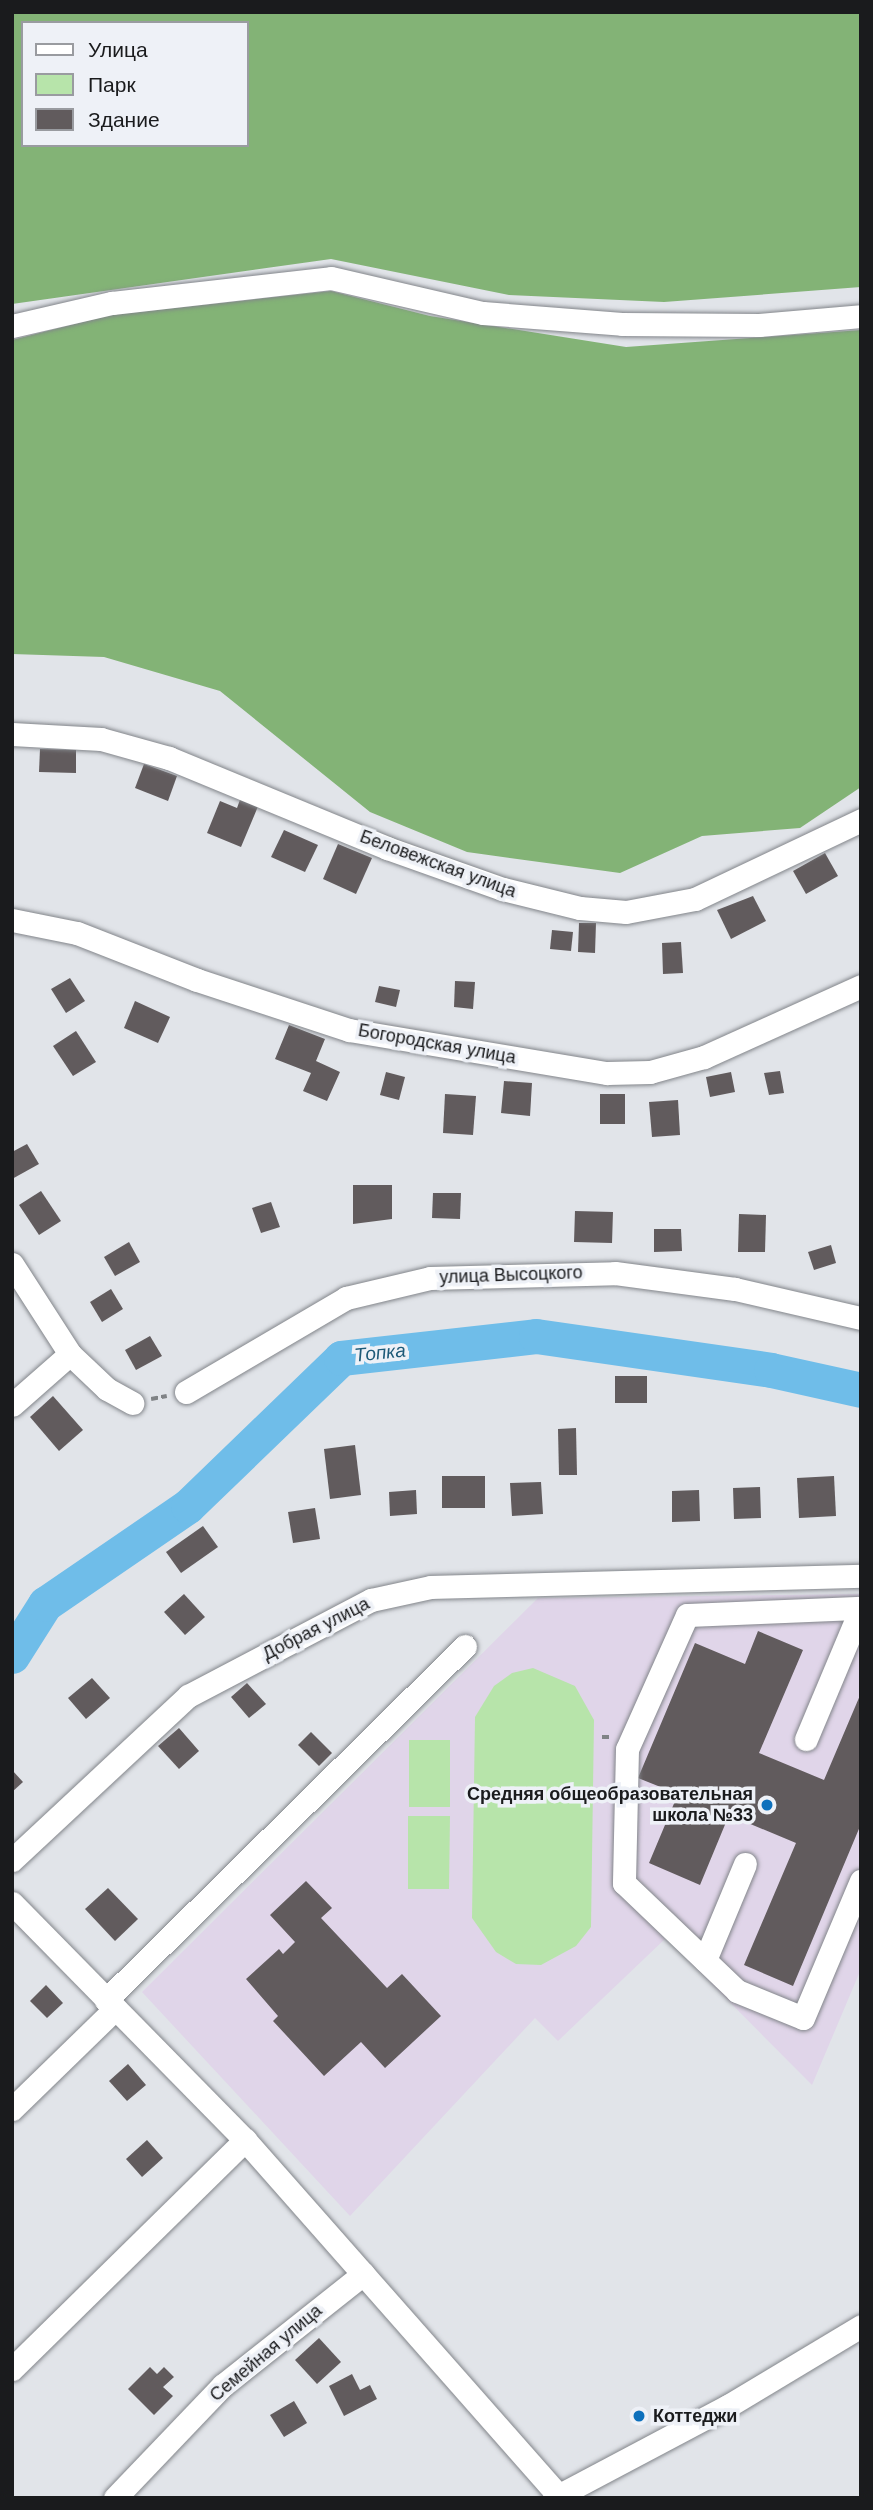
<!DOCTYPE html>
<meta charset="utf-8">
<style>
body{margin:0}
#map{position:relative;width:873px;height:2510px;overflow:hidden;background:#e1e4e9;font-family:Arial,sans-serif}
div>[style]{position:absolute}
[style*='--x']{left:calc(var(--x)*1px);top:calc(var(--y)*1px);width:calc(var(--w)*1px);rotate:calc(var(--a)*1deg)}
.education>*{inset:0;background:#e0d5e9}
.green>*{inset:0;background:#b7e4aa}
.forest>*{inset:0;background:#83b376}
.river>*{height:35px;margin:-17.5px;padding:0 17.5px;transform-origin:17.5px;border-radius:17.5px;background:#6fbde9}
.building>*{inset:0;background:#615b5d}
.path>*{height:3.5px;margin-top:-1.75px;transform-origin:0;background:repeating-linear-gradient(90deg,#808386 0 7px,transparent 0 10.5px)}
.roads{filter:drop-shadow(0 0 2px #82858a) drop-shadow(0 0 2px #82858a)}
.minor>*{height:23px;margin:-11.5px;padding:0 11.5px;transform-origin:11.5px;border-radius:11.5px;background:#fff}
.dots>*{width:19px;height:19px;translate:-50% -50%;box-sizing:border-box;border:4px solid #eef1f7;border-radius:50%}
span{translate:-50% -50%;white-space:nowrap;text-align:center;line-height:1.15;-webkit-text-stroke:7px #eef1f7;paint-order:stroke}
.street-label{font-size:18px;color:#1a1b1d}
.poi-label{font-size:18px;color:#1a1b1d;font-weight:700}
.right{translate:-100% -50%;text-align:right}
.left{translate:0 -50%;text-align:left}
.water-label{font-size:19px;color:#1e5a78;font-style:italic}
.frame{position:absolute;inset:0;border:14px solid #1a1b1d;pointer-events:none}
.legend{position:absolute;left:21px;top:21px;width:228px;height:126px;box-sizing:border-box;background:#eef1f7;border:2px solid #999ba0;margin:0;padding:9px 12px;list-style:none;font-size:21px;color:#1a1b1d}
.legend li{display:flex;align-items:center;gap:14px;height:35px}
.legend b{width:35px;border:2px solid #999ba0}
</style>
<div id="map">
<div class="education">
<i style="clip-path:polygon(861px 1594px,861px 1969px,812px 2085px,666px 1938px,558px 2041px,535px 2018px,350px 2216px,142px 1992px,538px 1598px)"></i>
</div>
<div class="green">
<i style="clip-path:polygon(533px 1668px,575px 1686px,594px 1720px,591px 1927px,576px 1946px,541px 1965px,516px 1964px,496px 1952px,472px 1918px,475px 1717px,494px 1686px,512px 1673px)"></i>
<i style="clip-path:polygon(409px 1740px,450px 1740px,450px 1807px,409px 1807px)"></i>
<i style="clip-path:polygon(408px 1816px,450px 1816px,449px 1889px,408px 1889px)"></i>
</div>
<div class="forest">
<i style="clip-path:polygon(evenodd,12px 12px,861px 12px,861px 287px,664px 302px,509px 295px,331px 259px,12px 304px,12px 12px,23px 23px,247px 23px,247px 145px,23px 145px,23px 23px)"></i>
<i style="clip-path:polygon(331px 291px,430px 316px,626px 347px,861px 330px,861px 787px,800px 828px,702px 836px,620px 873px,467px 852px,370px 812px,220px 691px,104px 657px,12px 654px,12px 340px,110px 315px)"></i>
</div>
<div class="river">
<i style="--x:12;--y:1656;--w:62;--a:-57.6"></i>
<i style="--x:45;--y:1604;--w:173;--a:-34.4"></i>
<i style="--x:188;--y:1506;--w:213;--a:-44"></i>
<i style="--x:341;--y:1358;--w:196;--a:-6.4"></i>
<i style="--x:536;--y:1336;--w:237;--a:8.2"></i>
<i style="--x:771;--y:1370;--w:92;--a:12.5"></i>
</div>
<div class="building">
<i style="clip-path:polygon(40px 749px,76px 750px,76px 773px,39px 772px)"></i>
<i style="clip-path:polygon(144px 764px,177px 776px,168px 801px,135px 788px)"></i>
<i style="clip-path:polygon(241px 797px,259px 804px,241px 847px,207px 833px,220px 801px,237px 808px)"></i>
<i style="clip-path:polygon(284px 830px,318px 845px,305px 872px,271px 857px)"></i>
<i style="clip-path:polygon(338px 844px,372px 858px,356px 894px,323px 879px)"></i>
<i style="clip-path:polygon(825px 853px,838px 876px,806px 894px,793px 871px)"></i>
<i style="clip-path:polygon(753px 896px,766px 921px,731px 939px,717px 910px)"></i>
<i style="clip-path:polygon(579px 923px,596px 923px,595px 953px,578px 952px)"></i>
<i style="clip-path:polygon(552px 930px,573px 932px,571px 951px,550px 949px)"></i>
<i style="clip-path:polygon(681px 942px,683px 973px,663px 974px,662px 943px)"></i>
<i style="clip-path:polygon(70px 978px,85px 1001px,66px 1013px,51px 989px)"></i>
<i style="clip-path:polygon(455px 981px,475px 982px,473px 1009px,454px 1007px)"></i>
<i style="clip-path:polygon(379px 986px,400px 990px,396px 1007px,375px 1002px)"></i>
<i style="clip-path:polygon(135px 1001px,170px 1017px,158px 1043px,124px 1028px)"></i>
<i style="clip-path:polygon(289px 1025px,325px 1039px,316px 1061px,340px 1072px,327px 1101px,303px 1091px,311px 1073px,275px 1059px)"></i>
<i style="clip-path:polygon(76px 1031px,96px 1062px,73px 1076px,53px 1046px)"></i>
<i style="clip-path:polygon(780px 1071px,784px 1093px,769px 1095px,764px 1073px)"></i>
<i style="clip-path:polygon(386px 1072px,405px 1077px,399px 1100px,380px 1095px)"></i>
<i style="clip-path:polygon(731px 1072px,735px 1092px,710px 1097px,706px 1077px)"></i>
<i style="clip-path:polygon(504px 1081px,532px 1083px,530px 1116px,501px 1113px)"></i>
<i style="clip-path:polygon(445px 1094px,476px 1096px,473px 1135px,443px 1133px)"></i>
<i style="clip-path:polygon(600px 1094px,625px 1094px,625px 1124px,600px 1124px)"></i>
<i style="clip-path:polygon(678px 1100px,680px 1135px,652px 1137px,649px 1102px)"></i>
<i style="clip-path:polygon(27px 1144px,39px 1164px,12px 1179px,12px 1152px)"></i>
<i style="clip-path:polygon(353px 1185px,392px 1185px,392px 1219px,353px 1224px)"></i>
<i style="clip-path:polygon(41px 1191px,61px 1221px,39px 1235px,19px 1205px)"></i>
<i style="clip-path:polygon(433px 1193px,461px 1193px,460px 1219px,432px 1218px)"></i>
<i style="clip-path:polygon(271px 1202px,280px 1227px,261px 1233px,252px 1208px)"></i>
<i style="clip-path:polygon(575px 1211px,613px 1212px,612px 1243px,574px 1242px)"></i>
<i style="clip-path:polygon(739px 1214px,766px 1215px,765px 1252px,738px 1252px)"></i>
<i style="clip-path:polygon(654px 1229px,681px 1229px,682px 1251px,654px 1252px)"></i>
<i style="clip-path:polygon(129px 1242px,140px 1262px,115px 1276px,104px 1257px)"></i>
<i style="clip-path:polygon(831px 1245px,836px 1263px,814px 1270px,808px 1252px)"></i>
<i style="clip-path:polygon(111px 1289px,123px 1309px,102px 1322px,90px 1302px)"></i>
<i style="clip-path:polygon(150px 1336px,162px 1356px,136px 1370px,125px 1350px)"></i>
<i style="clip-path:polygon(615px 1376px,647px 1376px,647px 1403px,615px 1403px)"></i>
<i style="clip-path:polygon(53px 1396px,83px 1430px,59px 1451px,30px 1417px)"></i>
<i style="clip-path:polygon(576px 1428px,577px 1475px,559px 1475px,558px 1429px)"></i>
<i style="clip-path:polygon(355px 1445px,361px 1495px,330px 1499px,324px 1449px)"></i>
<i style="clip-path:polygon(442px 1476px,485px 1476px,485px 1508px,442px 1508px)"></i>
<i style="clip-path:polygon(834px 1476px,836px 1516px,799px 1518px,797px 1478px)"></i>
<i style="clip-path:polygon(541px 1482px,543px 1514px,512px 1516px,510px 1483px)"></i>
<i style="clip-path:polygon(760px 1487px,761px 1518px,734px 1519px,733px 1488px)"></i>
<i style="clip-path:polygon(416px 1490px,417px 1514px,390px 1516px,389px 1492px)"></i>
<i style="clip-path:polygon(699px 1490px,700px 1521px,672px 1522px,672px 1491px)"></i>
<i style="clip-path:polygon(315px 1508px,320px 1539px,293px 1543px,288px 1512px)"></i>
<i style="clip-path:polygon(203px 1526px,218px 1547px,181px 1573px,166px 1552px)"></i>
<i style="clip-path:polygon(184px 1594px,205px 1617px,185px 1635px,164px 1612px)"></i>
<i style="clip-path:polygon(758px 1631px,803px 1650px,759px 1753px,824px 1780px,861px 1693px,861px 1824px,793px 1986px,744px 1965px,796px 1843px,729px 1815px,700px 1885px,649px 1863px,678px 1794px,638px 1778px,695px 1643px,745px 1664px)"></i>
<i style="clip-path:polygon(92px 1678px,110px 1698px,86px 1719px,68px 1698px)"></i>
<i style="clip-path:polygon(247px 1683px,266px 1704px,249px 1718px,231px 1697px)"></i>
<i style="clip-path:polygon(179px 1728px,199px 1751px,179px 1769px,158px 1746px)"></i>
<i style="clip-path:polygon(311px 1732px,332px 1753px,319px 1766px,298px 1745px)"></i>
<i style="clip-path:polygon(12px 1770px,23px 1782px,12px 1792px)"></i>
<i style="clip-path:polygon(306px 1881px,332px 1908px,321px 1918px,387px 1988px,402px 1974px,441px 2016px,385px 2068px,361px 2042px,324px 2076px,273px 2021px,278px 2016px,246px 1979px,279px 1949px,283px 1954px,295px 1942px,270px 1915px)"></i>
<i style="clip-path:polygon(108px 1888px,138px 1919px,115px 1941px,85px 1909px)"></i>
<i style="clip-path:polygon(46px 1985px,63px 2003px,47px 2018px,30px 2001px)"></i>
<i style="clip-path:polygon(128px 2064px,146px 2085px,127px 2101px,109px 2081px)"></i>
<i style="clip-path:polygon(147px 2140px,163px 2158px,142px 2177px,126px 2159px)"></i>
<i style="clip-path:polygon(319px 2338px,341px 2362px,317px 2384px,295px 2360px)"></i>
<i style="clip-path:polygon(150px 2367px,157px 2374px,164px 2367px,174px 2377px,163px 2387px,173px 2396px,154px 2415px,128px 2389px)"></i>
<i style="clip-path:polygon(352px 2374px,360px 2390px,370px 2385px,377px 2399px,344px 2416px,329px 2386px)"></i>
<i style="clip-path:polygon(294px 2401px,307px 2423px,284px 2437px,270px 2415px)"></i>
</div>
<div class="path">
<i style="--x:151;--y:1399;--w:16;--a:-11"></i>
<i style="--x:602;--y:1737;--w:9;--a:0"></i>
</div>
<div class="roads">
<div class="minor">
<i style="--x:12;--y:326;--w:103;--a:-13"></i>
<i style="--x:112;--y:303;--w:220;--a:-6.5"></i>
<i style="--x:331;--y:278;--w:156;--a:13"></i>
<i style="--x:483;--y:313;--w:139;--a:4.5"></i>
<i style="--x:622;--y:324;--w:137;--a:0.4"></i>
<i style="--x:759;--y:325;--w:102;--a:-5"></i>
<i style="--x:12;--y:734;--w:89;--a:3.2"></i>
<i style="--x:101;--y:739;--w:71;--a:15.6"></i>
<i style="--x:169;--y:758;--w:236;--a:22.4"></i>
<i style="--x:387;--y:848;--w:123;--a:19.5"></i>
<i style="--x:503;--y:889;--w:79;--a:13.9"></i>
<i style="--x:580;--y:908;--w:46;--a:5"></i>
<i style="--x:626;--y:912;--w:70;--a:-10.7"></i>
<i style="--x:695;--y:899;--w:184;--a:-25.4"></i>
<i style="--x:12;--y:920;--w:66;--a:11.3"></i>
<i style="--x:77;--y:933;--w:129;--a:21.4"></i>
<i style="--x:197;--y:980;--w:160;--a:18.2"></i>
<i style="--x:349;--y:1030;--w:262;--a:9.5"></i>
<i style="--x:607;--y:1073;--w:43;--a:-1.3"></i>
<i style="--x:650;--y:1072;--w:56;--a:-15.5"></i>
<i style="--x:704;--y:1057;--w:172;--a:-24.3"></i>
<i style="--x:12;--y:1264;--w:107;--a:57.2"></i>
<i style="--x:70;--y:1354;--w:51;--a:43.4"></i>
<i style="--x:107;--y:1389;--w:29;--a:29"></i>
<i style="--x:186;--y:1392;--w:186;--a:-30.4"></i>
<i style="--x:346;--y:1298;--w:86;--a:-13.4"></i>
<i style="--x:430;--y:1278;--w:185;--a:-1.5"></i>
<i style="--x:615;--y:1273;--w:121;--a:7.6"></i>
<i style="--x:735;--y:1289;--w:129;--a:13"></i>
<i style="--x:12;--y:1405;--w:77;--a:-41.3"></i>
<i style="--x:857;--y:1608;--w:170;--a:177.6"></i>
<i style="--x:687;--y:1615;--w:147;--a:114.1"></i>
<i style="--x:627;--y:1749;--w:134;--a:91.3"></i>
<i style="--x:624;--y:1883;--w:156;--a:43.7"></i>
<i style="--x:737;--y:1991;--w:71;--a:22.2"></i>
<i style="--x:803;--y:2018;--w:149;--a:-67.1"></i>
<i style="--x:806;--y:1739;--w:142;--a:-67.2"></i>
<i style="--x:12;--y:1860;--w:241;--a:-43"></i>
<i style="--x:188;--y:1696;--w:207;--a:-27.7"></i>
<i style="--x:371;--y:1600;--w:61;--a:-12.2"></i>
<i style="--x:431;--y:1587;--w:430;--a:-1.5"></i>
<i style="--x:12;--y:1903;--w:332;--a:45.5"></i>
<i style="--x:245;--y:2140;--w:478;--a:48.6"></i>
<i style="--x:705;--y:1960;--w:104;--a:-67.4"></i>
<i style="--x:106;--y:2000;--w:504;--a:-44.6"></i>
<i style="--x:12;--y:2109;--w:144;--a:-44.2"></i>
<i style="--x:12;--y:2369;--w:327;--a:-44.5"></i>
<i style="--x:115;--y:2498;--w:156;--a:-46.3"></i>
<i style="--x:223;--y:2385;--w:179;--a:-38.4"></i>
<i style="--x:554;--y:2498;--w:197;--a:-27.9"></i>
<i style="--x:728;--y:2406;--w:155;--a:-31"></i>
</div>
</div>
<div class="dots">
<i style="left:767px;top:1805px;background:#0d70bc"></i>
<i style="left:639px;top:2416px;background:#0d70bc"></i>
</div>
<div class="street-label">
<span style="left:438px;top:864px;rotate:20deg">Беловежская улица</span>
<span style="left:437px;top:1044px;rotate:10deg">Богородская улица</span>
<span style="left:511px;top:1275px;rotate:-2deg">улица Высоцкого</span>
<span style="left:316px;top:1629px;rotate:-27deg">Добрая улица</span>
<span style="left:266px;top:2353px;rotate:-40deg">Семейная улица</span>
</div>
<div class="poi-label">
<span class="right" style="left:753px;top:1805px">Средняя общеобразовательная<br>школа №33</span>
<span class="left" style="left:653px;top:2416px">Коттеджи</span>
</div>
<div class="water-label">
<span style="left:380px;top:1353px;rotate:-6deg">Топка</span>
</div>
<div class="frame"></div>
<ul class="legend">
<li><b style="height:9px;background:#fff"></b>Улица</li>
<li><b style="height:19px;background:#b7e4aa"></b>Парк</li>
<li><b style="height:19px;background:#615b5d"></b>Здание</li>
</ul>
</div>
